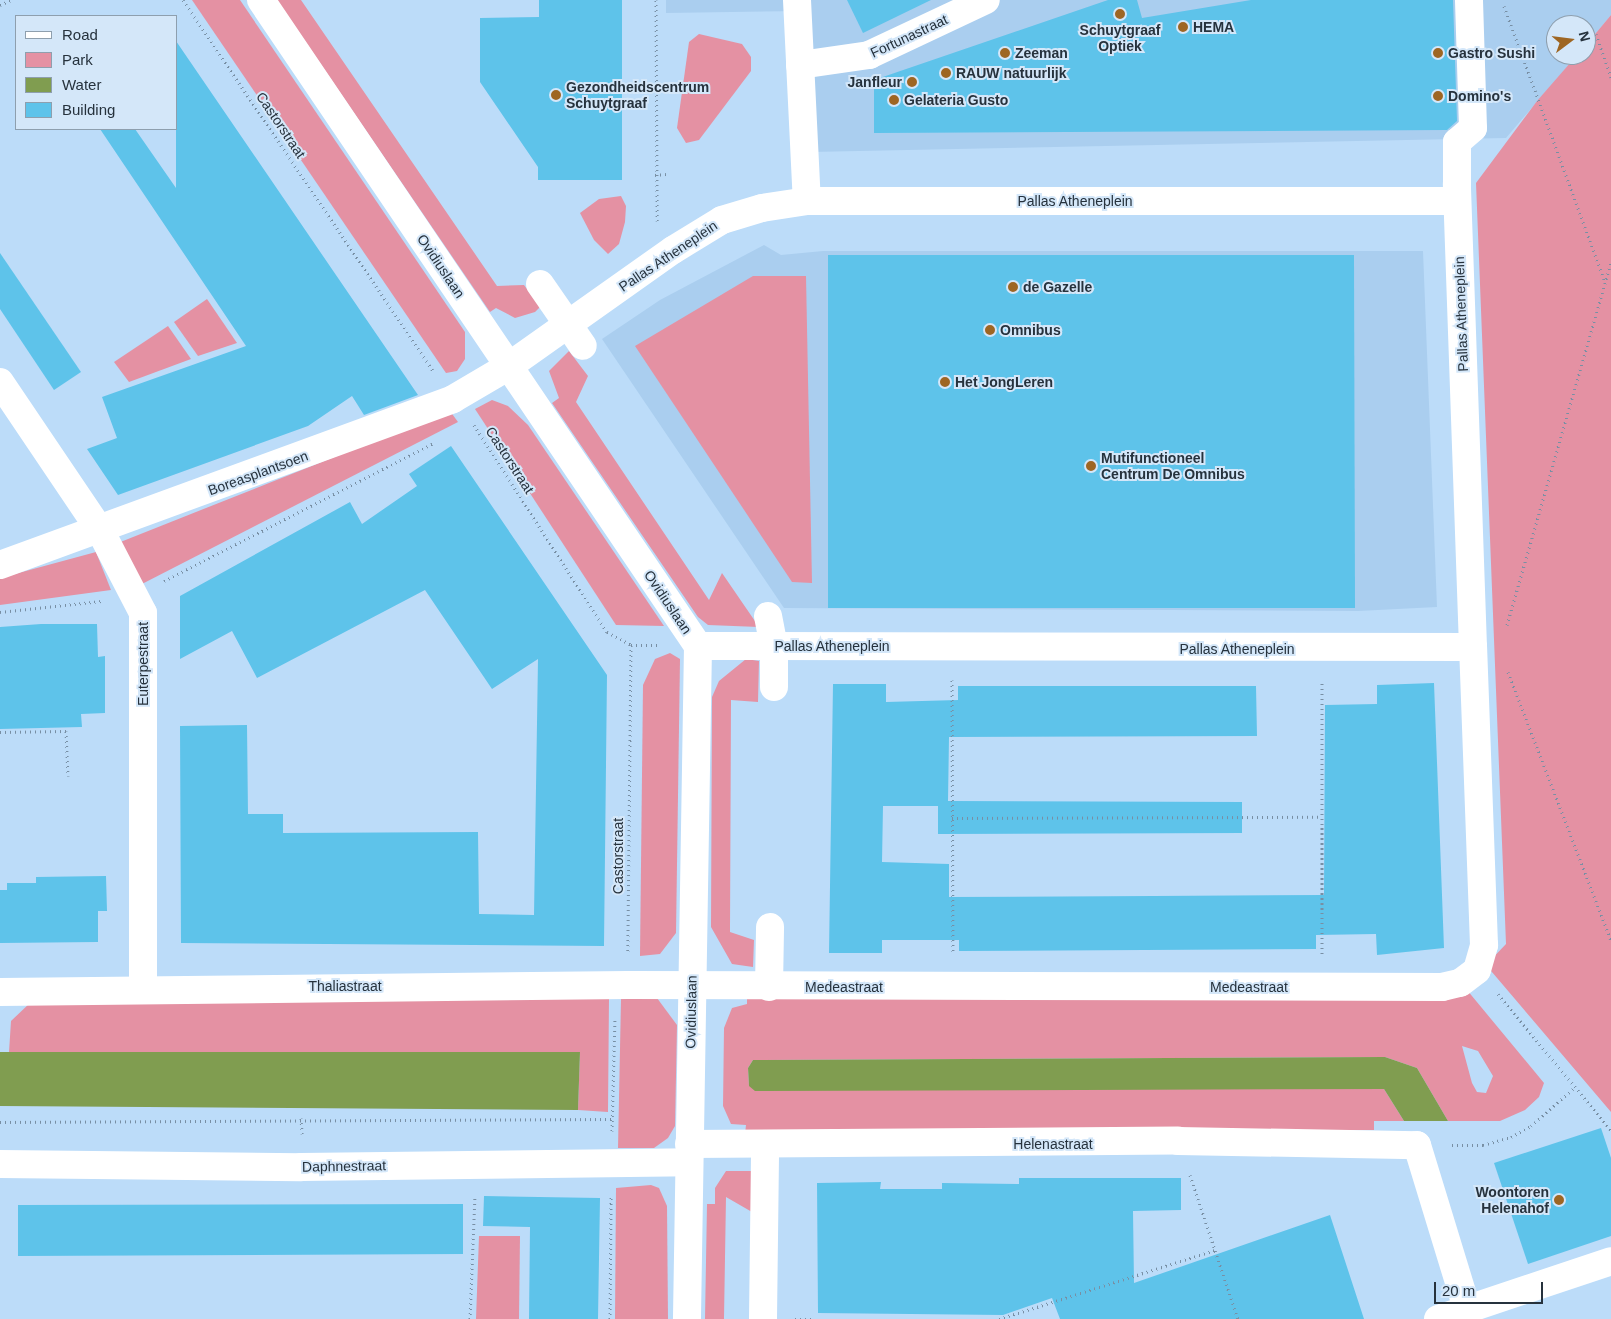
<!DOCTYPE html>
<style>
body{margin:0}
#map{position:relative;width:1611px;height:1319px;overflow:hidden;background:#bcdcf9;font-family:Arial,sans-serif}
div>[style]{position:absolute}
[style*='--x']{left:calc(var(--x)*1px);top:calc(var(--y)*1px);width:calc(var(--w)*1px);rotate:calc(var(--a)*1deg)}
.built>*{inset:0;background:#aaceef}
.green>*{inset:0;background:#e491a3}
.water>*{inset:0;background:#809d50}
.building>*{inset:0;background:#5ec3ea}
.path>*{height:3px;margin-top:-1.5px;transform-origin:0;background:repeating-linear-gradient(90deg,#788fa4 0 1px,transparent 0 5px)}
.street>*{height:28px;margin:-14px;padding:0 14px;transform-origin:14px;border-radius:14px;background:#fff}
.dots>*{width:14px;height:14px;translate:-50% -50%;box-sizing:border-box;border:2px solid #d4e7f9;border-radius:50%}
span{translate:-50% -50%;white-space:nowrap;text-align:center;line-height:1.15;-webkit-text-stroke:4px #d4e7f9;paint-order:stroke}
.poi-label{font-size:14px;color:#26323d;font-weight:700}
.left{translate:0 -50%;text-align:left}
.right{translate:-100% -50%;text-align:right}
.street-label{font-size:14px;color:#26323d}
.legend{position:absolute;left:15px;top:15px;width:162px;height:115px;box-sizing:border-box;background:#d4e7f9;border:1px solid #8e9fae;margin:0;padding:6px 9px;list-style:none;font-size:15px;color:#26323d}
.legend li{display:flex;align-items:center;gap:10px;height:25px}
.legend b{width:25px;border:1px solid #8e9fae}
.north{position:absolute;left:1546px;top:15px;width:50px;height:50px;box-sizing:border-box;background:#d4e7f9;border:1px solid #8e9fae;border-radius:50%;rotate:75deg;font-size:14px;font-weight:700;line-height:20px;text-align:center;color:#26323d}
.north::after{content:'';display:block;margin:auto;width:18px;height:22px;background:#9e6623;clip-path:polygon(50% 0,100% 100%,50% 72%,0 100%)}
.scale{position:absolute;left:1434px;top:1282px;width:109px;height:22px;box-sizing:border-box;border:2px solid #26323d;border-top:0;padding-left:6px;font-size:15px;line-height:18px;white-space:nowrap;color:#26323d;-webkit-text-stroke:4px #d4e7f9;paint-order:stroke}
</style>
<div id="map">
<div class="built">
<i style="clip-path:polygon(666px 0,1611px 0,1611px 15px,1586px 45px,1586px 25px,1556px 25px,1556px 55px,1577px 55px,1506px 138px,810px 152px,801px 11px,666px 13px)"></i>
<i style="clip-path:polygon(764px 245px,781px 255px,823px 251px,1423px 251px,1437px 607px,1358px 611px,784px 608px,602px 339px,660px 300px)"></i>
</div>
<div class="green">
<i style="clip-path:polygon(192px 0,240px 0,465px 332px,465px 359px,457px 371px,446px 373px)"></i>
<i style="clip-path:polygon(277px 0,301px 0,497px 286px,524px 285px,540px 307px,535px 312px,515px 318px,496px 308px,490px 312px)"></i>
<i style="clip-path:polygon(1611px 15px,1611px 1112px,1486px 965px,1506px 944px,1476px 183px,1537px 101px,1577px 55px,1586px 55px,1586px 45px)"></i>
<i style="clip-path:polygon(699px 34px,742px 44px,751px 57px,751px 71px,699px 140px,686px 143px,677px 128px,689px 42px)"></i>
<i style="clip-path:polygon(621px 196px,626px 206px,625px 222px,619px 244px,608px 254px,594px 240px,580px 213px,599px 199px)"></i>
<i style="clip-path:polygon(753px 276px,806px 276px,812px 583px,792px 582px,635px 346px)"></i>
<i style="clip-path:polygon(207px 299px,237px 343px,198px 356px,174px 322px)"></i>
<i style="clip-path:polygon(168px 326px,191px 359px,129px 382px,114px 362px)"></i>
<i style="clip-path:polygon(569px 351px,588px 376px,576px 402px,709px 600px,722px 573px,759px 627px,708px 625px,698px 617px,552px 403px,559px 398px,549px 371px)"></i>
<i style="clip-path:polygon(492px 400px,508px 406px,528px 425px,664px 626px,616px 625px,475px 409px)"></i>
<i style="clip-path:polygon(450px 411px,458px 422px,140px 585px,118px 543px)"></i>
<i style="clip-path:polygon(96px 552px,111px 590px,0 605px,0 578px)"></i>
<i style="clip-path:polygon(670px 653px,680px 659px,676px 933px,660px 954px,640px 956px,643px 685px,655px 659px)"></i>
<i style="clip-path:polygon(746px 659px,759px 661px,758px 702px,731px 700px,730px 932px,754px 940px,753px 967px,732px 964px,711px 927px,712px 697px,719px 681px)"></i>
<i style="clip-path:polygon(evenodd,1467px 990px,1544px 1083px,1539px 1097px,1525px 1110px,1500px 1121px,1448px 1121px,1417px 1068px,1385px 1057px,753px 1060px,748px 1068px,749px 1086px,1384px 1089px,1404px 1121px,1374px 1121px,1374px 1130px,745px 1134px,746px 1125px,731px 1124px,723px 1106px,724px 1028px,732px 1008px,747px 1004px,747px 997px,1467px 990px,1462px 1046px,1478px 1051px,1493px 1076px,1486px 1093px,1477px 1092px,1472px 1083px,1462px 1046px)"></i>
<i style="clip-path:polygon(609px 998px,608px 1112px,578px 1110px,580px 1052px,9px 1052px,11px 1021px,31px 1002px)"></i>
<i style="clip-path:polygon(657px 998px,677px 1025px,675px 1126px,668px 1138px,654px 1148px,618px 1148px,621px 999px)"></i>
<i style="clip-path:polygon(726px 1171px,752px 1171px,752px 1212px,726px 1197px,724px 1319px,705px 1319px,707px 1204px,715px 1204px,715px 1188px)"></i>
<i style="clip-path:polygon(651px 1185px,659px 1188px,667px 1206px,668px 1319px,615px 1319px,616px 1188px)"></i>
<i style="clip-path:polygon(479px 1236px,520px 1236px,519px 1319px,476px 1319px)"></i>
</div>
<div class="water">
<i style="clip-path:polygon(0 1052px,580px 1052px,578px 1110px,0 1106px)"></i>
<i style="clip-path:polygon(1385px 1057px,1417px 1068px,1448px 1121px,1404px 1121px,1384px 1089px,755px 1091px,749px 1086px,748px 1068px,753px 1060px)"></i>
</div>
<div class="building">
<i style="clip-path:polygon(539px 0,622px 0,622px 180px,538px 180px,538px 167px,480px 82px,480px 18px,539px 17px)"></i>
<i style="clip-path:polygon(847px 0,931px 0,863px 33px)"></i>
<i style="clip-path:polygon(1108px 0,1137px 0,1142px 18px,1251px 0,1453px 0,1457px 121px,1447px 130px,874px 133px,874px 80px)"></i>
<i style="clip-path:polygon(176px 41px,418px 395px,364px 415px,352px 396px,308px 426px,118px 495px,87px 449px,117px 438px,102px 397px,246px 346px,100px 129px,135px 129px,176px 188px)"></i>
<i style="clip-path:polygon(0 253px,81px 372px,54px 390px,0 309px)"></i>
<i style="clip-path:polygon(828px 255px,1354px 255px,1355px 608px,828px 608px)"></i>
<i style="clip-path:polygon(451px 446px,607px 675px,604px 946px,181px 943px,180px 726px,247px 725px,248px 814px,283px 814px,283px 833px,478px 832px,479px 914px,534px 915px,538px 659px,492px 689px,425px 590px,257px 678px,232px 631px,180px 659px,180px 596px,350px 502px,362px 524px,417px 486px,409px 474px)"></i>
<i style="clip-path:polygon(41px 624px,97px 624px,98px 657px,105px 656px,105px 713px,81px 714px,82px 727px,0 729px,0 627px)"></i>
<i style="clip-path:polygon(1434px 683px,1444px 948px,1377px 955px,1376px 934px,1316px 935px,1316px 949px,959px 951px,959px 940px,882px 940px,882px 953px,829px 953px,833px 684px,886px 684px,886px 702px,958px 700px,958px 686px,1256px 686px,1257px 736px,949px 737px,948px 801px,1242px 802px,1242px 833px,938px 834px,938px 806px,883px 806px,882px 862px,949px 864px,949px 897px,1154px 896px,1324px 895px,1325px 705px,1377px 704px,1377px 685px)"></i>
<i style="clip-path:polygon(106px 876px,107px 911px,98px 911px,98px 942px,0 943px,0 890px,7px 890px,7px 883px,36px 883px,36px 877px)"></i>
<i style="clip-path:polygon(1601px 1128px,1611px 1158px,1611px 1236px,1528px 1264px,1494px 1163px)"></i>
<i style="clip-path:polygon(1019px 1178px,1181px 1178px,1181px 1210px,1133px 1211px,1134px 1283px,1330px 1215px,1364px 1319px,1060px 1319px,1052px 1298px,1003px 1315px,818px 1313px,817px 1183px,881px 1182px,880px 1189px,942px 1189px,942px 1183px,1019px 1184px)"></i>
<i style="clip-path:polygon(484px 1196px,600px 1198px,598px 1319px,529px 1319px,530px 1227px,483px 1226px)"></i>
<i style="clip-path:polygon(463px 1204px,463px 1254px,18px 1256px,18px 1205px)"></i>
</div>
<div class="path">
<i style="--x:183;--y:0;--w:447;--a:56"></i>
<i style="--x:656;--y:0;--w:221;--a:89.7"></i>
<i style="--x:0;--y:5;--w:12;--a:-24"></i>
<i style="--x:1504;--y:6;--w:294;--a:69.9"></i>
<i style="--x:1596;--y:34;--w:46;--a:70.8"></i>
<i style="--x:655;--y:175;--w:11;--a:-5"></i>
<i style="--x:474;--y:425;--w:246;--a:57.3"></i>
<i style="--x:607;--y:632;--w:27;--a:28"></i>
<i style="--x:631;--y:645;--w:309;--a:90.6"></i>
<i style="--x:164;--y:581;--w:303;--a:-27.1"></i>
<i style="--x:0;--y:612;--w:102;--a:-6.2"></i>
<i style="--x:1507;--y:625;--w:377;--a:-74"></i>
<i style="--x:631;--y:645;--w:26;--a:0"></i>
<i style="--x:1508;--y:672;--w:288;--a:69"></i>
<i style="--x:952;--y:680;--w:273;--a:89.8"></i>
<i style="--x:0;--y:732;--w:66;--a:-0.9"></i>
<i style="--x:66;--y:731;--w:45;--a:87.5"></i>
<i style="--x:952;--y:818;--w:369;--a:-0.2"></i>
<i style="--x:1322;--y:954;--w:274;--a:-90"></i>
<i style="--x:1498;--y:994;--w:177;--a:50.3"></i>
<i style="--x:301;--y:1118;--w:16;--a:86"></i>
<i style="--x:0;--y:1122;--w:613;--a:-0.28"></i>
<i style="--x:612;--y:1131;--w:114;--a:-88.5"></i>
<i style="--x:1452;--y:1145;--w:31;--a:0"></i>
<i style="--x:1483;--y:1145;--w:29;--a:-16"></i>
<i style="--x:1511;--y:1137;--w:23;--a:-29"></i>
<i style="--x:1531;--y:1126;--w:59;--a:-41.6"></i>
<i style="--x:1190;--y:1175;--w:152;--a:71.6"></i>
<i style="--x:470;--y:1319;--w:123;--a:-87.7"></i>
<i style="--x:610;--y:1319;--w:124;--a:-89.5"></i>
<i style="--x:795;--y:1319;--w:17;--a:0"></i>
<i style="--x:999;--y:1319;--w:227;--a:-17.7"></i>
</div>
<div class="street">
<i style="--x:261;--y:0;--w:780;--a:55.92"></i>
<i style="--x:698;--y:646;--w:673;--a:90.94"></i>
<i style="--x:797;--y:0;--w:201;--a:87.2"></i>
<i style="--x:800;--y:65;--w:70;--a:-8.2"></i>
<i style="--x:869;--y:55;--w:129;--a:-25.2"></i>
<i style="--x:540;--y:284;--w:75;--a:55.3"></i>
<i style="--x:0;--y:382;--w:179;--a:56"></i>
<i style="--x:100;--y:530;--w:93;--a:62.6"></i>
<i style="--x:143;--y:613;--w:374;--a:90"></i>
<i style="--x:0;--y:565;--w:482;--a:-20.1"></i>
<i style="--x:453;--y:399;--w:65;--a:-30.5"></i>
<i style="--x:509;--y:366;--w:201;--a:-35.3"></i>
<i style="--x:673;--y:250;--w:57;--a:-31.5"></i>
<i style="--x:722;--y:220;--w:42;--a:-16.7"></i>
<i style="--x:762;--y:208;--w:46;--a:-8.8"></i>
<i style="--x:807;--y:201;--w:650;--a:0"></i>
<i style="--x:768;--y:616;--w:31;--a:79"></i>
<i style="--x:774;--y:646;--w:41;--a:90"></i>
<i style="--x:698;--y:646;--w:775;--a:0.07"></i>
<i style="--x:1473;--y:647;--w:463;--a:-92"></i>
<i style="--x:1457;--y:184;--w:42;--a:-90"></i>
<i style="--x:1457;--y:142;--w:21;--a:-41"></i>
<i style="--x:1473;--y:128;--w:128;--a:-91.8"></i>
<i style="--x:769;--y:987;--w:60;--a:-89"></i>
<i style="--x:0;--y:992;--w:628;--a:-0.64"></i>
<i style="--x:628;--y:985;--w:814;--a:0.14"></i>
<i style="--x:1442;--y:987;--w:18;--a:-13"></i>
<i style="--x:1460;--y:983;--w:21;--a:-37"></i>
<i style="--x:1477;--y:970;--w:26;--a:-74"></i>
<i style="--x:1484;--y:945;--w:298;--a:-92.1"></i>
<i style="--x:689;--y:1144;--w:489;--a:-0.4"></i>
<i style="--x:1178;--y:1141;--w:239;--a:1"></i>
<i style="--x:1417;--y:1145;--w:171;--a:73"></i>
<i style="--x:0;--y:1164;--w:301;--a:0.6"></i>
<i style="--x:301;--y:1167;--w:388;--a:-0.7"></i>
<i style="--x:763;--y:1319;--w:174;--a:-89.3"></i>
<i style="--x:1438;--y:1319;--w:182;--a:-18.5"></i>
</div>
<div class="dots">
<i style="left:1120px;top:14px;background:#9e6623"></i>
<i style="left:1183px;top:27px;background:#9e6623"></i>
<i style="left:1005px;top:53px;background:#9e6623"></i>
<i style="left:1438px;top:53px;background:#9e6623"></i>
<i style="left:946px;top:73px;background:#9e6623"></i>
<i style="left:912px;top:82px;background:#9e6623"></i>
<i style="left:556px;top:95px;background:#9e6623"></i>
<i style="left:1438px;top:96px;background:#9e6623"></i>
<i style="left:894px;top:100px;background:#9e6623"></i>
<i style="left:1013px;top:287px;background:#9e6623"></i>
<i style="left:990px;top:330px;background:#9e6623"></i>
<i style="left:945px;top:382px;background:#9e6623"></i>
<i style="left:1091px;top:466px;background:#9e6623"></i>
<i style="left:1559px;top:1200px;background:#9e6623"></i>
</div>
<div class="poi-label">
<span class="left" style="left:1193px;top:27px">HEMA</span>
<span style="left:1120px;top:38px">Schuytgraaf<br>Optiek</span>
<span class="left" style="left:1015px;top:53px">Zeeman</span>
<span class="left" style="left:1448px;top:53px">Gastro Sushi</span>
<span class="left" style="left:956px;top:73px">RAUW natuurlijk</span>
<span class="right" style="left:902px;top:82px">Janfleur</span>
<span class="left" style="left:566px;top:95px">Gezondheidscentrum<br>Schuytgraaf</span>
<span class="left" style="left:1448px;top:96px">Domino's</span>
<span class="left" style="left:904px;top:100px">Gelateria Gusto</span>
<span class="left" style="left:1023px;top:287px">de Gazelle</span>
<span class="left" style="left:1000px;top:330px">Omnibus</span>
<span class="left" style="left:955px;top:382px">Het JongLeren</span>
<span class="left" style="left:1101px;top:466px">Mutifunctioneel<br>Centrum De Omnibus</span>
<span class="right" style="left:1549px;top:1200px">Woontoren<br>Helenahof</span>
</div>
<div class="street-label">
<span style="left:909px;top:36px;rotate:-25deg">Fortunastraat</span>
<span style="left:281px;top:125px;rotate:56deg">Castorstraat</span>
<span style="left:1075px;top:201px">Pallas Atheneplein</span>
<span style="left:668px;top:256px;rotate:-34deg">Pallas Atheneplein</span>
<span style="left:441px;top:266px;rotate:56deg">Ovidiuslaan</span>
<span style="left:1461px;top:314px;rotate:-92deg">Pallas Atheneplein</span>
<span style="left:510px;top:460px;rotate:57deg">Castorstraat</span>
<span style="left:258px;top:473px;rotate:-20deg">Boreasplantsoen</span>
<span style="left:668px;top:602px;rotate:56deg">Ovidiuslaan</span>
<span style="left:832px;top:646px">Pallas Atheneplein</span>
<span style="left:1237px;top:649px">Pallas Atheneplein</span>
<span style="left:143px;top:664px;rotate:-90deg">Euterpestraat</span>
<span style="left:618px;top:856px;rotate:-90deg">Castorstraat</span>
<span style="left:345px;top:986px">Thaliastraat</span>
<span style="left:844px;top:987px">Medeastraat</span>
<span style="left:1249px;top:987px">Medeastraat</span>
<span style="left:691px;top:1012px;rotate:-89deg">Ovidiuslaan</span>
<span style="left:1053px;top:1144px">Helenastraat</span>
<span style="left:344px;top:1166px;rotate:-1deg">Daphnestraat</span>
</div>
<ul class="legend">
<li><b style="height:6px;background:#fff"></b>Road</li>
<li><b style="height:14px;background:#e491a3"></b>Park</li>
<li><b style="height:14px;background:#809d50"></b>Water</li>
<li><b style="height:14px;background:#5ec3ea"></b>Building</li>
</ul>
<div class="north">N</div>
<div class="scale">20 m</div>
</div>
